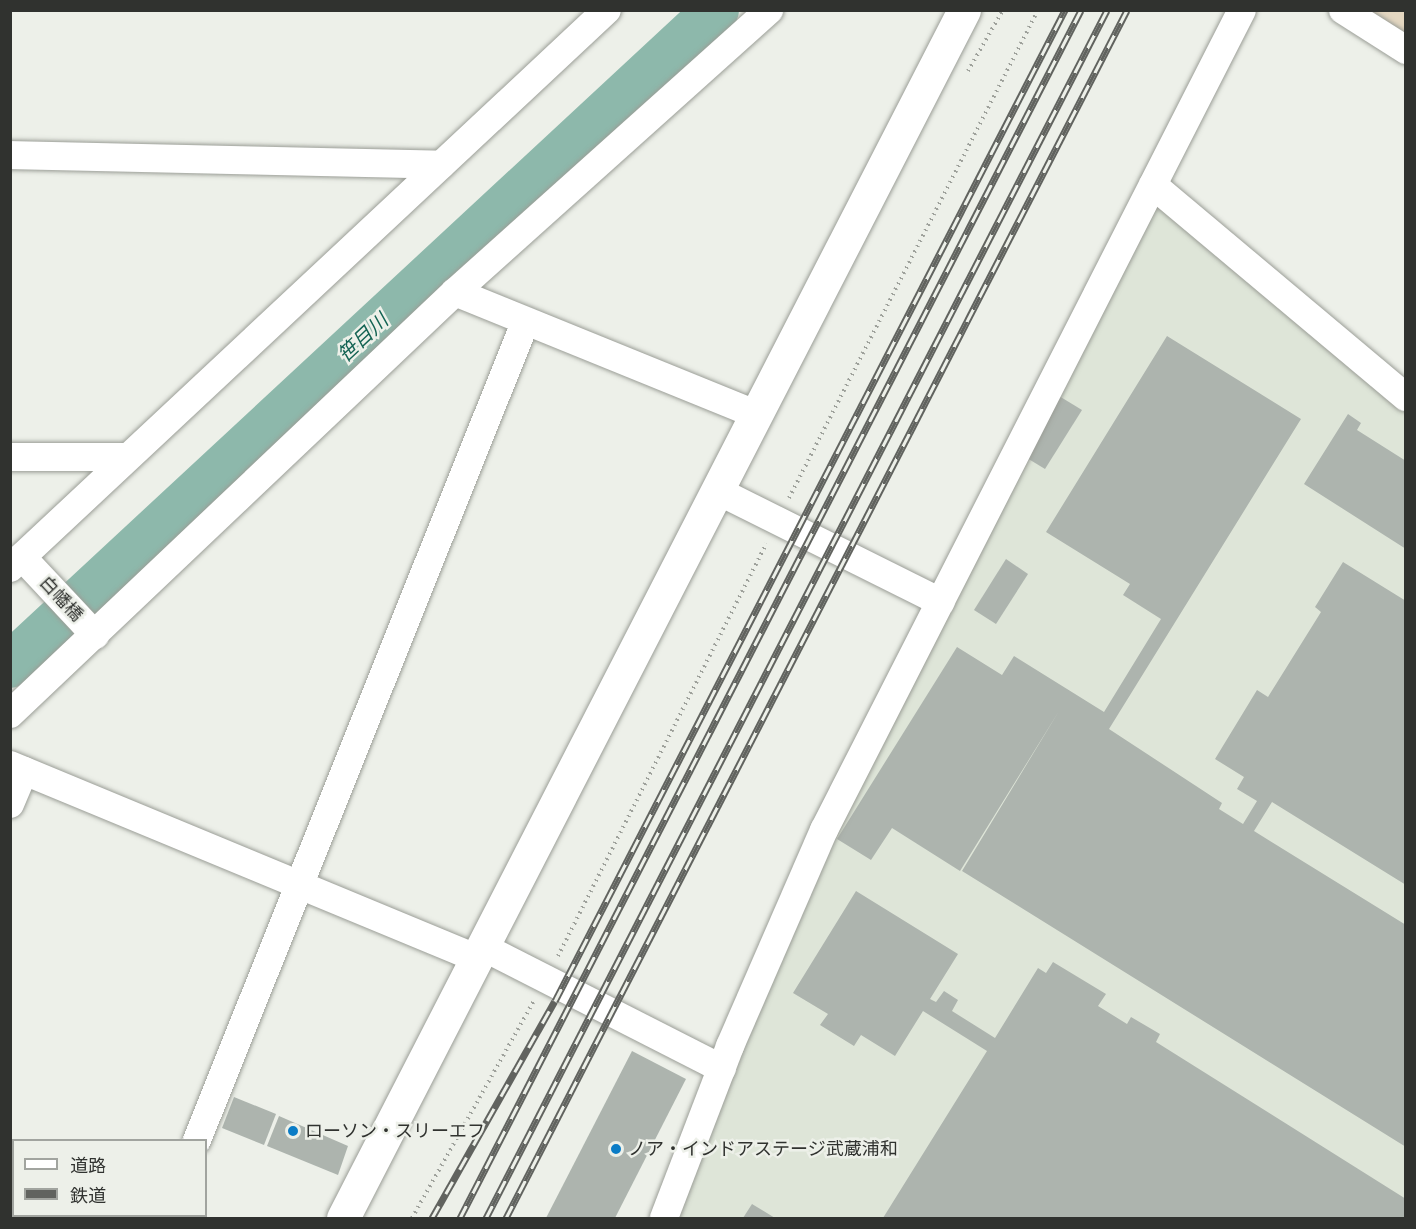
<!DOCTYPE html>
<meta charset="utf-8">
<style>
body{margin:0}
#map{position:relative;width:1416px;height:1229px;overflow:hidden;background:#edf0e9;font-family:Inter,"Noto Sans JP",sans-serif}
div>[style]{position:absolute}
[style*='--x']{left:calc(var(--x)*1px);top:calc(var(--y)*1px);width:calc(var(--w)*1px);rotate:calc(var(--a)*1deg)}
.built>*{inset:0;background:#dee5d8}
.green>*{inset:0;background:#e4d7c1}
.river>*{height:46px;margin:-23px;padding:0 23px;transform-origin:23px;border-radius:23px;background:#8db8ab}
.building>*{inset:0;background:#adb4ae}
.path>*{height:4px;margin-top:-2px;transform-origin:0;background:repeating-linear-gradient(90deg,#9ea19b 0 1.5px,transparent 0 6px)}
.roads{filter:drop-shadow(0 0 2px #9b9e97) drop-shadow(0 0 2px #9b9e97)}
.minor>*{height:28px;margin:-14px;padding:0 14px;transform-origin:14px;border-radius:14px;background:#fff}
.tertiary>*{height:33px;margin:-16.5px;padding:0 16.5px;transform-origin:16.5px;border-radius:16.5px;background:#fff}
.rail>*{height:7px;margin-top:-3.5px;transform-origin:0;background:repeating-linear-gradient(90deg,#edf0e9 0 14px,#61635f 0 28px);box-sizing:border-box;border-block:2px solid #61635f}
.dots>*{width:16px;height:16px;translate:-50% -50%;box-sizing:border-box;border:3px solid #edf0e9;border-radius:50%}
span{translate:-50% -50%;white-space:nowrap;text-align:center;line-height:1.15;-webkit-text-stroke:5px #edf0e9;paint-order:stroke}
.street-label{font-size:18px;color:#30322f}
.poi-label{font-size:18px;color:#30322f}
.left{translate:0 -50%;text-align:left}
.water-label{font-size:20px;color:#136353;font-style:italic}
.frame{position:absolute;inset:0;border:12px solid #30322f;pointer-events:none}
.legend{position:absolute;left:12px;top:1139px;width:195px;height:78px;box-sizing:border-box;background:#edf0e9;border:2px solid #a1a49f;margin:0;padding:8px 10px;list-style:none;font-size:18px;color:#30322f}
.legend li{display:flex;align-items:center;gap:12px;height:30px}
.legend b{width:30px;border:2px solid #a1a49f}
</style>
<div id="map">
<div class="built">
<i style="clip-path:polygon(1153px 185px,1405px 397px,1405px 1218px,664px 1218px,730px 1046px)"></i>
</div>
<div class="green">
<i style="clip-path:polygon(1367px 11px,1405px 11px,1405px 35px)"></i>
</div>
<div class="river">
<i style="--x:10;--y:665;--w:963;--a:-42.85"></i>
</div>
<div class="building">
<i style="clip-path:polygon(1167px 336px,1301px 419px,1109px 729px,1222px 803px,1219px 809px,1243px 824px,1257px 801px,1237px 789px,1244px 777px,1215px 759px,1257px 690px,1268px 697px,1321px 612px,1315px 607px,1343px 562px,1406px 601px,1406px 885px,1272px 802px,1254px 831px,1406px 925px,1406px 1147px,962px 871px,1059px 711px,960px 871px,892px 828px,871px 860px,837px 839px,957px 647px,1002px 675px,1014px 656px,1104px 712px,1161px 619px,1123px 595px,1130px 584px,1046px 532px)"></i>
<i style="clip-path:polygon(1059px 396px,1082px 410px,1045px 469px,1022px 455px)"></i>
<i style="clip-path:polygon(1348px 414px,1361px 423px,1357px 430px,1406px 461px,1406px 549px,1304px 484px)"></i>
<i style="clip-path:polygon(1006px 559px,1028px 574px,996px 624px,974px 610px)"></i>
<i style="clip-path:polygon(856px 891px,958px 954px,930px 999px,936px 1002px,944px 991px,958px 1000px,952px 1011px,995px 1038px,1038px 968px,1046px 973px,1053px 962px,1106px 994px,1098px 1006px,1127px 1024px,1131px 1017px,1160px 1034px,1156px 1042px,1406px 1199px,1406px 1218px,883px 1218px,987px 1051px,923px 1011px,895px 1056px,861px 1035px,854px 1046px,820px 1025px,828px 1014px,793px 993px)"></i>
<i style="clip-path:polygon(632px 1051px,686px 1079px,615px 1218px,546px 1218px)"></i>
<i style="clip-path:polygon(234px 1097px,276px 1114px,264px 1145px,222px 1128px)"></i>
<i style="clip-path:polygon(279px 1116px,348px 1146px,338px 1175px,267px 1146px)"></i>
<i style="clip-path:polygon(752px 1204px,775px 1218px,743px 1218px)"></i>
</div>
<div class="path">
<i style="--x:968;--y:71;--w:70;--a:-60.2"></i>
<i style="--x:789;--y:498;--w:548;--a:-62.97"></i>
<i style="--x:558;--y:956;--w:462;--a:-63.2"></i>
<i style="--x:412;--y:1218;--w:248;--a:-60.7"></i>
</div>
<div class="roads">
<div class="minor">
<i style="--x:1343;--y:10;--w:75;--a:32.4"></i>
<i style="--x:10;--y:155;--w:431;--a:1.3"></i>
<i style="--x:1153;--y:185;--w:330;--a:40"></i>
<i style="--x:455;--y:292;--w:422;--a:-41.9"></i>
<i style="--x:10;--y:457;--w:116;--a:0"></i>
<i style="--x:716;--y:490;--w:251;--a:26.5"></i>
<i style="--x:22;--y:557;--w:107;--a:46.9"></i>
<i style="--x:10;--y:568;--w:817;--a:-43.07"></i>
<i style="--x:10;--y:714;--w:613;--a:-43.48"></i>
<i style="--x:455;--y:292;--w:324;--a:22.1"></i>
<i style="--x:10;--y:765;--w:504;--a:22.5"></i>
<i style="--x:10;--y:804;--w:36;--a:-67"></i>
<i style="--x:483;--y:947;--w:268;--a:27"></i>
<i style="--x:197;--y:1140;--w:880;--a:-68.13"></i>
<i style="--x:165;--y:1218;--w:2;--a:-63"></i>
<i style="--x:664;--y:1218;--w:184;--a:-69"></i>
<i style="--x:730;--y:1046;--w:236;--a:-66.5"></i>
<i style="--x:824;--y:830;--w:920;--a:-62.99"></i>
</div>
<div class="tertiary">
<i style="--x:343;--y:1218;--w:1358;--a:-62.79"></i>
</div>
</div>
<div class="rail">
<i style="--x:432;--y:1218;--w:249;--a:-60.5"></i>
<i style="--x:555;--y:1001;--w:1115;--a:-62.77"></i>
<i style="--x:460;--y:1218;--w:1358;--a:-62.79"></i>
<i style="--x:486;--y:1218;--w:1358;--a:-62.79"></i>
<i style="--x:506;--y:1218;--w:1358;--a:-62.79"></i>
</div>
<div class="dots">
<i style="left:293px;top:1131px;background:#0a7cc6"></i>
<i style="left:616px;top:1149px;background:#0a7cc6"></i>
</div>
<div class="street-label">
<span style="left:61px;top:599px;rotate:47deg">白幡橋</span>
</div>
<div class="poi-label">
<span class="left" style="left:305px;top:1131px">ローソン・スリーエフ</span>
<span class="left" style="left:628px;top:1149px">ノア・インドアステージ武蔵浦和</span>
</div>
<div class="water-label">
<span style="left:363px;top:338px;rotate:-43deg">笹目川</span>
</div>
<div class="frame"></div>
<ul class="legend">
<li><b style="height:8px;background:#fff"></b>道路</li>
<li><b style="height:8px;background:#61635f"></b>鉄道</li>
</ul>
</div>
